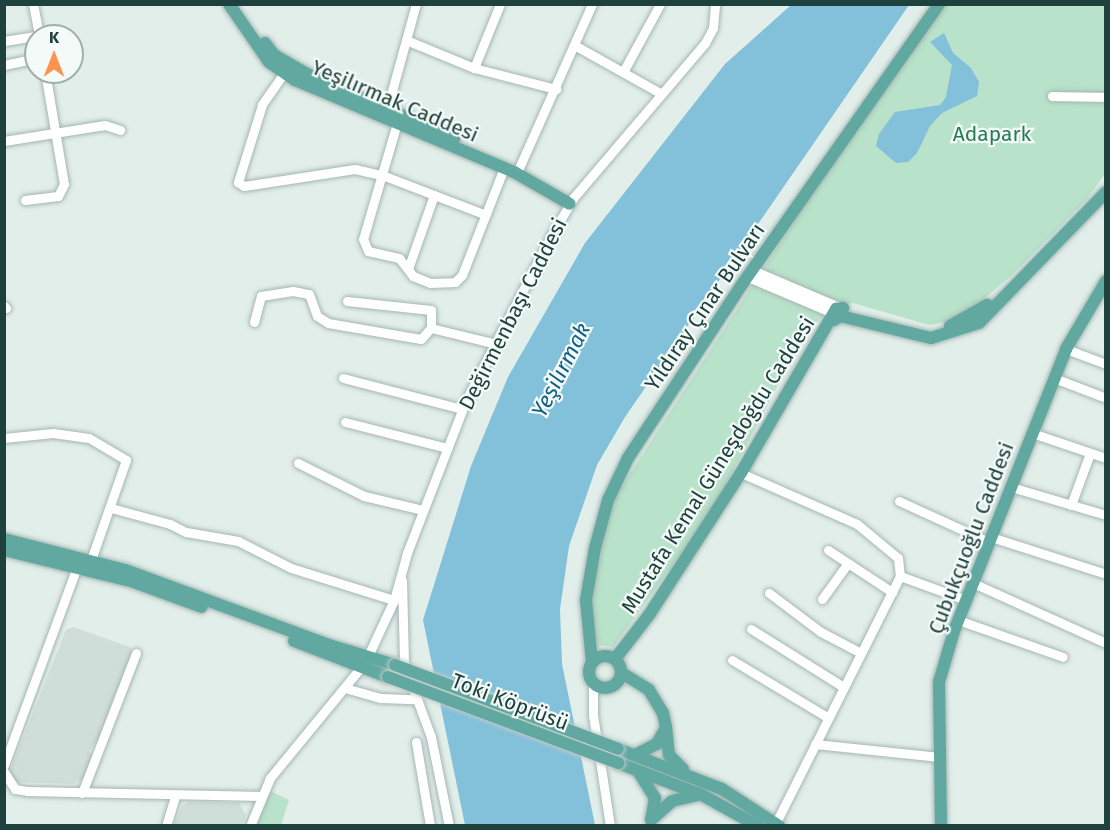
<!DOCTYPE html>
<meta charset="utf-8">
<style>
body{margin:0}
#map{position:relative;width:1110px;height:830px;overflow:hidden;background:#e2eeea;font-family:"Fira Sans",sans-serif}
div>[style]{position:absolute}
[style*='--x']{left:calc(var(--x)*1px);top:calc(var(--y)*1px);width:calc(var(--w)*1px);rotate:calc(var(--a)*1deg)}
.built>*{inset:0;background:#d0ded9}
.green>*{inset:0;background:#b8e2c9}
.water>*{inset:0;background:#83c0d9}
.roads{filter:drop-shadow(0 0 2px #a4b7b3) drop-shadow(0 0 2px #a4b7b3)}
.minor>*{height:9px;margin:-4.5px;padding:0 4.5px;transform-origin:4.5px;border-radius:4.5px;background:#fff}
.major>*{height:12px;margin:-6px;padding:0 6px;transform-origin:6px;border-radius:6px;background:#61a9a0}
.major>.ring{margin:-6px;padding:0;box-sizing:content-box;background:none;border:12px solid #61a9a0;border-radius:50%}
.bridges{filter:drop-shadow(0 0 2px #c0cac9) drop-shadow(0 0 2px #c0cac9)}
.major-bridge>*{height:12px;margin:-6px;padding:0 6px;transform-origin:6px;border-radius:6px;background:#61a9a0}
span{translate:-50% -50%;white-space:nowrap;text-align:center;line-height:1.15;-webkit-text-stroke:4.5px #f3faf7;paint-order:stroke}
.street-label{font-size:21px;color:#1f413d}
.park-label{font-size:21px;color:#257d53}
.water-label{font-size:22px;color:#126285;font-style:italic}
.frame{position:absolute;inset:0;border:6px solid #1f413d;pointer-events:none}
.north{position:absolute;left:24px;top:24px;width:60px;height:60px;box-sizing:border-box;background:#f3faf7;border:2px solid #9eb0ad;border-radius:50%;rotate:0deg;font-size:16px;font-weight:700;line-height:24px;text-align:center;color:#1f413d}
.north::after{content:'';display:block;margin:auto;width:21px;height:27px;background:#ff924f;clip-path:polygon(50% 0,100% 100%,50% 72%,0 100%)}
</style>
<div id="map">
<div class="built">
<i style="clip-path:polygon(73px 627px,130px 647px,132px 652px,99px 739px,89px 751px,93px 756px,84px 778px,74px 784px,15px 782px,10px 771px,66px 630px)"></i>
<i style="clip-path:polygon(188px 802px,239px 803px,246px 816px,242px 825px,174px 825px,182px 806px)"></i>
</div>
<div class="green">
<i style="clip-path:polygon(945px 5px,1105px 5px,1105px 174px,1086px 200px,1011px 276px,974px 307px,951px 321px,929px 325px,853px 303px,828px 308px,800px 343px,710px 514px,613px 647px,597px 645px,590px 601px,613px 500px,813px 192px)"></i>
<i style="clip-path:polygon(270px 791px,289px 800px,281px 825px,251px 826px)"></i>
</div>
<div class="water">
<i style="clip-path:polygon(791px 5px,909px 5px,625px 417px,597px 465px,569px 546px,560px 609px,562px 664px,595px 825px,465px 825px,423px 620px,471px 466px,508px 377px,585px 243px,725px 64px)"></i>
<i style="clip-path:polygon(944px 33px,953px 53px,971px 68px,979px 82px,977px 96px,942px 113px,930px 126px,917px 153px,908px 162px,896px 163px,876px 146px,879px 134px,895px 112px,940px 105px,946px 97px,952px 65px,930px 42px)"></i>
</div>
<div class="roads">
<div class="minor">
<i style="--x:33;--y:4;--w:33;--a:79"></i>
<i style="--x:406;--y:40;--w:74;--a:22.4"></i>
<i style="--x:474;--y:68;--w:85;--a:14.4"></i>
<i style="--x:4;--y:41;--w:32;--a:-9"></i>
<i style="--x:576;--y:46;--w:98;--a:29.2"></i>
<i style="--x:4;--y:65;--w:33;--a:-12"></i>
<i style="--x:474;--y:68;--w:69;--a:-67.9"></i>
<i style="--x:623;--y:72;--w:77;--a:-61.4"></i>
<i style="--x:284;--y:73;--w:39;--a:125"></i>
<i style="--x:262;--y:105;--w:81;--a:107.3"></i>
<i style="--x:238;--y:182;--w:7;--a:34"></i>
<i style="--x:244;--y:186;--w:112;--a:-8.7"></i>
<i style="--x:355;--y:169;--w:28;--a:13"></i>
<i style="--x:382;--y:175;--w:111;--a:21"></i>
<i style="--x:1052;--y:96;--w:54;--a:1.1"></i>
<i style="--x:387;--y:109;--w:109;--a:-74.6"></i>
<i style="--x:397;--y:123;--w:121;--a:106.3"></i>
<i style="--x:363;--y:239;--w:13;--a:67"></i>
<i style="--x:368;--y:251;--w:32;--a:13"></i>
<i style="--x:399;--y:258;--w:23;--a:52"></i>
<i style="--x:413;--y:276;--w:18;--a:22"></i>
<i style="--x:430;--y:283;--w:25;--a:-2"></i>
<i style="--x:455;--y:282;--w:10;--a:-45"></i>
<i style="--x:462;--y:275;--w:115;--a:-68.6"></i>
<i style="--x:4;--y:141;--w:102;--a:-9"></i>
<i style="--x:105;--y:125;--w:16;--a:18"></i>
<i style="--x:519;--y:168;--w:180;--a:-66"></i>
<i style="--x:25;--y:200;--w:33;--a:-7"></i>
<i style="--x:58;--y:196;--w:13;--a:-63"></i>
<i style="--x:64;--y:184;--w:114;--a:-99.6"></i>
<i style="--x:409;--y:266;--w:75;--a:-70.6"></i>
<i style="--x:752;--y:270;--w:95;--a:23"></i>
<i style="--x:748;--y:277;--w:95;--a:23"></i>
<i style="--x:347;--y:301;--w:84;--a:6.1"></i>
<i style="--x:431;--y:310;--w:18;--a:90"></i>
<i style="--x:431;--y:328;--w:67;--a:13.8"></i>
<i style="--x:4;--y:306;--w:3;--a:45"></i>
<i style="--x:254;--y:322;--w:27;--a:-75"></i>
<i style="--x:261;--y:296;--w:32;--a:-9"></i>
<i style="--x:293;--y:291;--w:16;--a:11"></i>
<i style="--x:309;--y:294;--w:23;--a:70"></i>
<i style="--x:317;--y:316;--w:13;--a:32"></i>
<i style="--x:328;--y:323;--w:94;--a:9.8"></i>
<i style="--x:421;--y:339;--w:15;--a:-48"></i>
<i style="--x:1066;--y:349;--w:43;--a:20.6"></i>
<i style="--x:343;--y:378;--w:123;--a:14.6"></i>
<i style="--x:1054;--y:378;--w:56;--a:21"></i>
<i style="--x:345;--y:422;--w:105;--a:14.3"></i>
<i style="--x:1032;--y:433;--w:78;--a:18.7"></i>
<i style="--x:4;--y:438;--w:49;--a:-5.8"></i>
<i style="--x:53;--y:433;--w:36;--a:8"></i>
<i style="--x:89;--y:438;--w:43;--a:30.7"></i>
<i style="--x:126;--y:460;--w:106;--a:109.3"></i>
<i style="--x:298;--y:463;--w:74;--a:26.6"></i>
<i style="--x:364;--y:496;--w:61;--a:13.3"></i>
<i style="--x:741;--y:473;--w:127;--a:23.7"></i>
<i style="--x:857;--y:524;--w:53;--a:39.7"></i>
<i style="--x:898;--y:558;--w:18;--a:84"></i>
<i style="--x:900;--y:576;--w:276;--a:116.7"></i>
<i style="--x:1011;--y:487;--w:99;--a:16.4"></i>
<i style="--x:899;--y:501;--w:99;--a:24.5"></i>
<i style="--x:1071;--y:505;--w:55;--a:-69.9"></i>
<i style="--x:111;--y:508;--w:61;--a:15.2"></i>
<i style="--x:170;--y:524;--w:18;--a:27"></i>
<i style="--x:186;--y:532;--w:53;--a:9.8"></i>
<i style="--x:238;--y:541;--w:59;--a:27"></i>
<i style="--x:291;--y:568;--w:108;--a:17.3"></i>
<i style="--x:991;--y:537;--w:121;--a:17.8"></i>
<i style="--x:828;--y:550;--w:77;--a:33.3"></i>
<i style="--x:900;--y:576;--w:70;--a:20"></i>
<i style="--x:402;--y:580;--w:84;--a:88.6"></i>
<i style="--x:404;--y:664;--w:78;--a:69.7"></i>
<i style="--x:431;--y:737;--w:91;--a:78.6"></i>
<i style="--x:973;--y:583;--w:146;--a:24.3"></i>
<i style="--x:769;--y:593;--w:65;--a:36.9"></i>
<i style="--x:821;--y:632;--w:43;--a:27.8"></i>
<i style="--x:822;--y:599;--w:44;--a:-54.2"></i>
<i style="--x:958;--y:620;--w:111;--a:19.4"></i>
<i style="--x:751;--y:629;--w:107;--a:32.1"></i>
<i style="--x:367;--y:658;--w:64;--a:-65"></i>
<i style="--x:394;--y:600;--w:49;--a:-74.5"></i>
<i style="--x:407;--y:553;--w:164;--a:-68.9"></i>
<i style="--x:466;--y:400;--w:187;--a:-62.6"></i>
<i style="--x:552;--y:234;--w:43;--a:-59.3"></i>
<i style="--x:574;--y:197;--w:202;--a:-49.6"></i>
<i style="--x:705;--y:43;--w:17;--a:-62"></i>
<i style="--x:713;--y:28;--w:24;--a:-85"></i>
<i style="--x:732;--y:660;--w:111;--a:31"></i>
<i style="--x:593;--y:683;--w:32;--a:90"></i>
<i style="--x:593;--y:715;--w:112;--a:81.3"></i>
<i style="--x:345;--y:688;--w:37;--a:16"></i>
<i style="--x:381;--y:698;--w:33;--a:2"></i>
<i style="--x:416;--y:742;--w:85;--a:80.5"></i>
<i style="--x:815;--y:744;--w:125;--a:6"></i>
<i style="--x:4;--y:765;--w:211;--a:-69.8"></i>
<i style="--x:4;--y:772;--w:20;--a:57"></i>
<i style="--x:15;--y:789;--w:12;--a:9"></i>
<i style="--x:27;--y:791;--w:235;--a:1.2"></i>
<i style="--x:82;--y:793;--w:150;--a:-68.9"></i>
<i style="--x:166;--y:826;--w:31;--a:-73"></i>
<i style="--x:250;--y:826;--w:52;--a:-67.4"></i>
<i style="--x:270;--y:778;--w:145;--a:-50.6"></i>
</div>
<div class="major">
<i style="--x:229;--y:4;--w:70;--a:55.4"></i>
<i style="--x:269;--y:62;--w:32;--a:35"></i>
<i style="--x:295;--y:80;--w:238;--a:22.8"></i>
<i style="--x:514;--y:172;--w:64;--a:29.7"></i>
<i style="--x:265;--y:43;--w:15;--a:53"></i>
<i style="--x:274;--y:55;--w:36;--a:30"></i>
<i style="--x:305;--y:73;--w:163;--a:23.6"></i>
<i style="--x:834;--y:320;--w:7;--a:-34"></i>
<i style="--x:840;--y:316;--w:94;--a:13.6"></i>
<i style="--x:931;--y:338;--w:50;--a:-17.4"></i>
<i style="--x:979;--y:323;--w:182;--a:-45.9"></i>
<i style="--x:950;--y:326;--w:43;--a:-29.6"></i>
<i style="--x:4;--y:539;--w:125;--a:14.4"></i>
<i style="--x:125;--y:570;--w:217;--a:20.2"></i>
<i style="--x:329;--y:645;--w:69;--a:16.9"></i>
<i style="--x:4;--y:550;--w:134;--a:13.8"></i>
<i style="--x:134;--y:582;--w:72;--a:20.2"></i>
<i style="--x:294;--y:641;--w:101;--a:21"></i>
<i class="ring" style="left:589px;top:656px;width:20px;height:20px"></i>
<i style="--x:615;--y:659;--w:56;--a:-52.3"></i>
<i style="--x:649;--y:615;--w:169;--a:-57.1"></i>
<i style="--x:741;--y:473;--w:190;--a:-59.9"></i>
<i style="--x:836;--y:309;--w:7;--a:-8"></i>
<i style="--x:843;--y:308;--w:9;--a:111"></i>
<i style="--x:840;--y:316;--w:5;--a:-158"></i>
<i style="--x:592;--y:663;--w:63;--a:-95.4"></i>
<i style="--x:586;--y:600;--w:53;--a:-80.2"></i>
<i style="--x:595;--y:548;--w:50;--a:-74.8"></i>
<i style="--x:608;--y:500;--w:47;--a:-64.5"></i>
<i style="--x:628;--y:458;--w:209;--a:-56.7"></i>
<i style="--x:743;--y:283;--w:341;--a:-54.9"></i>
<i style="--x:622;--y:673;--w:32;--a:32"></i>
<i style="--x:649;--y:690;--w:27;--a:59"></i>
<i style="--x:663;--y:713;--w:14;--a:78"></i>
<i style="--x:618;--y:749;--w:111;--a:21"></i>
<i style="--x:722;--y:789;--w:68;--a:33"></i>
<i style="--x:635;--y:755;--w:25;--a:-27"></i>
<i style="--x:657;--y:744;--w:19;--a:-62"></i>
<i style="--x:666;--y:727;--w:28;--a:84"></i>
<i style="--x:669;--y:755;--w:20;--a:45"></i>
<i style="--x:618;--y:763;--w:90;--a:20.9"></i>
<i style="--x:702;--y:795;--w:64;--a:29"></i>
<i style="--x:638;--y:771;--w:32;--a:58"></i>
<i style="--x:655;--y:798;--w:22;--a:100"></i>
<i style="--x:651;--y:820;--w:28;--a:-42"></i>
<i style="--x:672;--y:801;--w:28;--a:-13"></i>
<i style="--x:941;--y:826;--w:144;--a:-90.8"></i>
<i style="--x:939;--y:682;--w:53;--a:-73.6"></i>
<i style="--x:954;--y:631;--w:303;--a:-68.3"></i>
<i style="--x:1066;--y:349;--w:79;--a:-59.5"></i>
</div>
</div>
<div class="bridges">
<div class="major-bridge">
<i style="--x:395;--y:665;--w:238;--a:20.6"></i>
<i style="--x:388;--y:677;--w:246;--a:20.5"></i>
</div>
</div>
<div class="street-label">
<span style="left:395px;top:101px;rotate:23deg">Yeşilırmak Caddesi</span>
<span style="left:705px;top:307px;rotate:-56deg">Yıldıray Çınar Bulvarı</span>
<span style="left:513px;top:314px;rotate:-63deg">Değirmenbaşı Caddesi</span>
<span style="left:718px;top:465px;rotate:-58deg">Mustafa Kemal Güneşdoğdu Caddesi</span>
<span style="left:971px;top:538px;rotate:-69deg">Çubukçuoğlu Caddesi</span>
<span style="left:510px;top:702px;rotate:21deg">Toki Köprüsü</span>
</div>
<div class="park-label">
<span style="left:992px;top:134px">Adapark</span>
</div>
<div class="water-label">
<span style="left:561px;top:370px;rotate:-63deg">Yeşilırmak</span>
</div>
<div class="frame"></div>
<div class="north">K</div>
</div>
